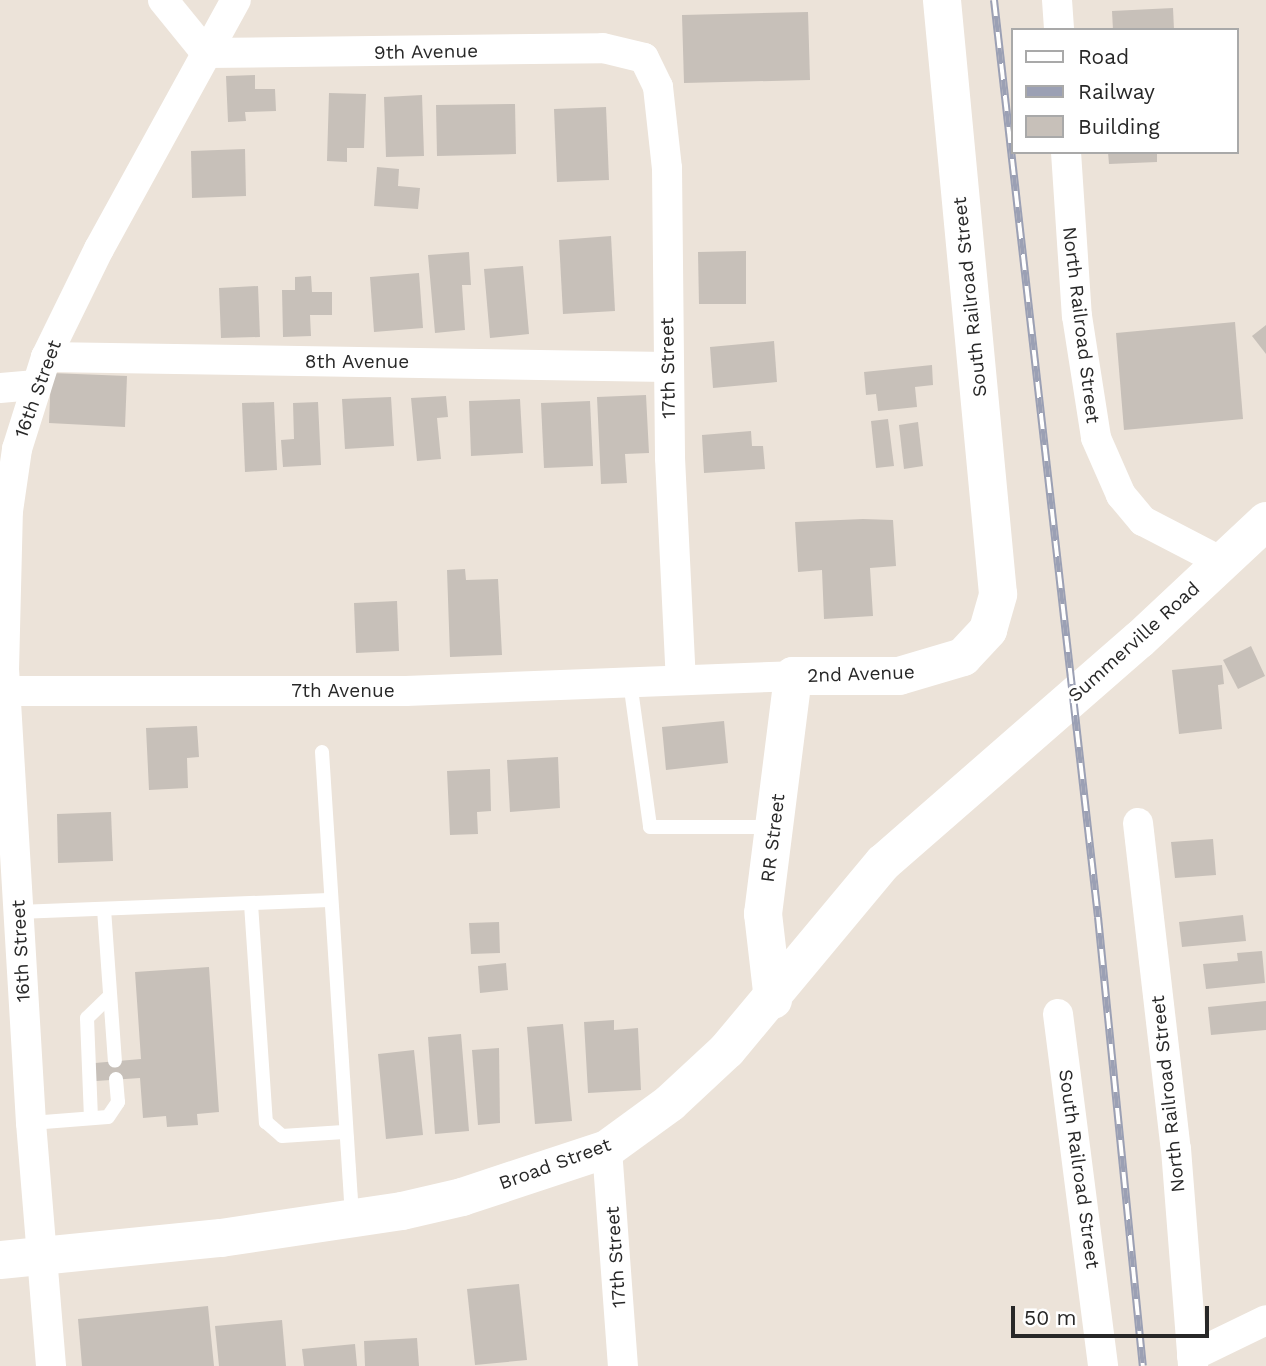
<!DOCTYPE html>
<style>
body{margin:0}
#map{position:relative;width:1266px;height:1366px;overflow:hidden;background:#ece3d9;font-family:"Work Sans",sans-serif}
div>[style]{position:absolute}
[style*='--x']{left:calc(var(--x)*1px);top:calc(var(--y)*1px);width:calc(var(--w)*1px);rotate:calc(var(--a)*1deg)}
.building>*{inset:0;background:#c7c0b9}
.lane>*{height:14px;margin:-7px;padding:0 7px;transform-origin:7px;border-radius:7px;background:#fff}
.street>*{height:30px;margin:-15px;padding:0 15px;transform-origin:15px;border-radius:15px;background:#fff}
.secondary>*{height:38px;margin:-19px;padding:0 19px;transform-origin:19px;border-radius:19px;background:#fff}
.rail>*{height:8px;margin-top:-4px;transform-origin:0;background:repeating-linear-gradient(90deg,#fff 0 16px,#9ba0b4 0 32px);box-sizing:border-box;border-block:2px solid #9ba0b4}
span{translate:-50% -50%;white-space:nowrap;text-align:center;line-height:1.15;-webkit-text-stroke:6px #fff;paint-order:stroke}
.street-label{font-size:19px;color:#282828}
.legend{position:absolute;left:1011px;top:28px;width:228px;height:126px;box-sizing:border-box;background:#fff;border:2px solid #a9a9a9;margin:0;padding:9px 12px;list-style:none;font-size:21px;color:#282828}
.legend li{display:flex;align-items:center;gap:14px;height:35px}
.legend b{width:35px;border:2px solid #a9a9a9}
.scale{position:absolute;left:1011px;top:1306px;width:198px;height:32px;box-sizing:border-box;border:4px solid #282828;border-top:0;padding-left:9px;font-size:21px;line-height:24px;white-space:nowrap;color:#282828;-webkit-text-stroke:5px #fff;paint-order:stroke}
</style>
<div id="map">
<div class="building">
<i style="clip-path:polygon(1173px 8px,1174px 30px,1113px 30px,1112px 11px)"></i>
<i style="clip-path:polygon(808px 12px,810px 80px,684px 83px,682px 15px)"></i>
<i style="clip-path:polygon(255px 75px,255px 89px,275px 89px,276px 111px,245px 112px,246px 121px,228px 122px,226px 76px)"></i>
<i style="clip-path:polygon(329px 93px,366px 94px,364px 148px,347px 148px,347px 162px,327px 161px)"></i>
<i style="clip-path:polygon(422px 95px,424px 156px,386px 157px,384px 97px)"></i>
<i style="clip-path:polygon(515px 104px,516px 154px,437px 156px,436px 105px)"></i>
<i style="clip-path:polygon(606px 107px,609px 180px,557px 182px,554px 109px)"></i>
<i style="clip-path:polygon(245px 149px,246px 196px,192px 198px,191px 151px)"></i>
<i style="clip-path:polygon(1108px 152px,1157px 152px,1157px 162px,1109px 164px)"></i>
<i style="clip-path:polygon(377px 167px,399px 169px,398px 186px,420px 188px,418px 209px,374px 206px)"></i>
<i style="clip-path:polygon(611px 236px,615px 311px,563px 314px,559px 240px)"></i>
<i style="clip-path:polygon(746px 251px,746px 304px,699px 304px,698px 252px)"></i>
<i style="clip-path:polygon(469px 252px,471px 285px,462px 285px,465px 330px,435px 333px,428px 255px)"></i>
<i style="clip-path:polygon(523px 266px,529px 334px,490px 338px,484px 269px)"></i>
<i style="clip-path:polygon(419px 273px,423px 328px,374px 332px,370px 277px)"></i>
<i style="clip-path:polygon(311px 276px,312px 292px,332px 292px,332px 315px,310px 315px,311px 336px,283px 337px,282px 290px,295px 290px,295px 277px)"></i>
<i style="clip-path:polygon(258px 286px,260px 337px,221px 338px,219px 288px)"></i>
<i style="clip-path:polygon(1235px 322px,1243px 419px,1124px 430px,1116px 333px)"></i>
<i style="clip-path:polygon(1266px 325px,1266px 354px,1252px 336px)"></i>
<i style="clip-path:polygon(774px 341px,777px 382px,713px 388px,710px 347px)"></i>
<i style="clip-path:polygon(932px 365px,933px 385px,915px 387px,917px 407px,878px 411px,876px 394px,866px 395px,864px 372px)"></i>
<i style="clip-path:polygon(51px 373px,127px 376px,125px 427px,49px 423px)"></i>
<i style="clip-path:polygon(646px 395px,649px 453px,625px 454px,627px 483px,601px 484px,597px 397px)"></i>
<i style="clip-path:polygon(446px 396px,448px 417px,437px 418px,441px 459px,417px 461px,411px 398px)"></i>
<i style="clip-path:polygon(391px 397px,394px 446px,345px 449px,342px 399px)"></i>
<i style="clip-path:polygon(520px 399px,523px 453px,471px 456px,469px 401px)"></i>
<i style="clip-path:polygon(590px 401px,593px 466px,544px 468px,541px 403px)"></i>
<i style="clip-path:polygon(274px 402px,277px 470px,245px 472px,242px 403px)"></i>
<i style="clip-path:polygon(318px 402px,321px 465px,283px 467px,281px 440px,294px 439px,293px 403px)"></i>
<i style="clip-path:polygon(888px 419px,894px 466px,876px 468px,871px 421px)"></i>
<i style="clip-path:polygon(918px 422px,923px 466px,904px 469px,899px 425px)"></i>
<i style="clip-path:polygon(751px 431px,752px 446px,763px 446px,765px 469px,704px 473px,702px 435px)"></i>
<i style="clip-path:polygon(863px 519px,893px 520px,896px 566px,870px 568px,873px 616px,824px 619px,822px 570px,798px 572px,795px 522px)"></i>
<i style="clip-path:polygon(465px 569px,466px 580px,498px 579px,502px 655px,450px 657px,447px 570px)"></i>
<i style="clip-path:polygon(397px 601px,399px 651px,356px 653px,354px 603px)"></i>
<i style="clip-path:polygon(1251px 646px,1265px 676px,1238px 689px,1223px 660px)"></i>
<i style="clip-path:polygon(1222px 665px,1224px 684px,1218px 685px,1222px 729px,1179px 734px,1172px 670px)"></i>
<i style="clip-path:polygon(724px 721px,728px 763px,666px 770px,662px 727px)"></i>
<i style="clip-path:polygon(197px 726px,199px 757px,187px 758px,188px 788px,149px 790px,146px 728px)"></i>
<i style="clip-path:polygon(558px 757px,560px 808px,510px 812px,507px 760px)"></i>
<i style="clip-path:polygon(490px 769px,491px 811px,477px 812px,478px 834px,450px 835px,447px 771px)"></i>
<i style="clip-path:polygon(111px 812px,113px 861px,58px 863px,57px 814px)"></i>
<i style="clip-path:polygon(1213px 839px,1216px 875px,1175px 878px,1171px 842px)"></i>
<i style="clip-path:polygon(1243px 915px,1246px 941px,1182px 947px,1179px 922px)"></i>
<i style="clip-path:polygon(499px 922px,500px 953px,471px 954px,469px 923px)"></i>
<i style="clip-path:polygon(1262px 951px,1265px 983px,1206px 989px,1203px 964px,1238px 961px,1237px 953px)"></i>
<i style="clip-path:polygon(506px 963px,508px 990px,480px 993px,478px 966px)"></i>
<i style="clip-path:polygon(209px 967px,219px 1112px,197px 1114px,198px 1125px,167px 1127px,166px 1116px,143px 1118px,140px 1078px,96px 1081px,95px 1063px,141px 1059px,135px 972px)"></i>
<i style="clip-path:polygon(1266px 1001px,1266px 1030px,1211px 1035px,1208px 1007px)"></i>
<i style="clip-path:polygon(614px 1020px,614px 1030px,638px 1028px,641px 1090px,588px 1093px,584px 1022px)"></i>
<i style="clip-path:polygon(563px 1024px,572px 1121px,535px 1124px,527px 1027px)"></i>
<i style="clip-path:polygon(461px 1034px,469px 1131px,435px 1134px,428px 1037px)"></i>
<i style="clip-path:polygon(499px 1048px,500px 1123px,478px 1125px,472px 1050px)"></i>
<i style="clip-path:polygon(414px 1050px,423px 1135px,386px 1139px,378px 1054px)"></i>
<i style="clip-path:polygon(519px 1284px,527px 1360px,475px 1365px,467px 1289px)"></i>
<i style="clip-path:polygon(208px 1306px,214px 1366px,82px 1366px,78px 1319px)"></i>
<i style="clip-path:polygon(282px 1320px,286px 1366px,219px 1366px,215px 1326px)"></i>
<i style="clip-path:polygon(417px 1338px,419px 1366px,365px 1366px,364px 1341px)"></i>
<i style="clip-path:polygon(355px 1344px,357px 1366px,304px 1366px,302px 1349px)"></i>
</div>
<div class="lane">
<i style="--x:630;--y:682;--w:146;--a:82.1"></i>
<i style="--x:650;--y:827;--w:123;--a:0"></i>
<i style="--x:322;--y:752;--w:467;--a:86.3"></i>
<i style="--x:251;--y:904;--w:219;--a:86.1"></i>
<i style="--x:266;--y:1122;--w:21;--a:41"></i>
<i style="--x:282;--y:1136;--w:62;--a:-3.7"></i>
<i style="--x:104;--y:909;--w:152;--a:85.9"></i>
<i style="--x:18;--y:912;--w:311;--a:-2.2"></i>
<i style="--x:91;--y:1118;--w:100;--a:-92.3"></i>
<i style="--x:87;--y:1018;--w:32;--a:-44"></i>
<i style="--x:31;--y:1123;--w:77;--a:-4.5"></i>
<i style="--x:108;--y:1117;--w:18;--a:-56"></i>
<i style="--x:118;--y:1102;--w:23;--a:-95"></i>
</div>
<div class="street">
<i style="--x:163;--y:0;--w:68;--a:50.9"></i>
<i style="--x:206;--y:53;--w:397;--a:-0.7"></i>
<i style="--x:603;--y:48;--w:42;--a:13.7"></i>
<i style="--x:644;--y:58;--w:32;--a:64"></i>
<i style="--x:658;--y:87;--w:81;--a:83.7"></i>
<i style="--x:667;--y:168;--w:290;--a:89.4"></i>
<i style="--x:670;--y:458;--w:222;--a:87.2"></i>
<i style="--x:1057;--y:0;--w:30;--a:86"></i>
<i style="--x:1066;--y:152;--w:164;--a:86.2"></i>
<i style="--x:1077;--y:316;--w:123;--a:81.1"></i>
<i style="--x:1096;--y:438;--w:62;--a:66.3"></i>
<i style="--x:1121;--y:495;--w:34;--a:50"></i>
<i style="--x:1143;--y:521;--w:89;--a:27.4"></i>
<i style="--x:46;--y:357;--w:621;--a:0.92"></i>
<i style="--x:0;--y:388;--w:36;--a:-5"></i>
<i style="--x:5;--y:691;--w:401;--a:0"></i>
<i style="--x:406;--y:691;--w:387;--a:-2.2"></i>
<i style="--x:1138;--y:823;--w:328;--a:83.4"></i>
<i style="--x:1176;--y:1149;--w:218;--a:85.5"></i>
<i style="--x:1058;--y:1014;--w:355;--a:82.7"></i>
<i style="--x:607;--y:1149;--w:218;--a:85.8"></i>
<i style="--x:1192;--y:1356;--w:82;--a:-25.9"></i>
<i style="--x:51;--y:1366;--w:244;--a:-94.7"></i>
<i style="--x:31;--y:1123;--w:453;--a:-93.4"></i>
<i style="--x:4;--y:671;--w:160;--a:-88.6"></i>
<i style="--x:8;--y:511;--w:63;--a:-81.7"></i>
<i style="--x:17;--y:449;--w:96;--a:-72.5"></i>
<i style="--x:46;--y:357;--w:120;--a:-63.9"></i>
<i style="--x:99;--y:249;--w:284;--a:-61.2"></i>
</div>
<div class="secondary">
<i style="--x:773;--y:1000;--w:87;--a:-96.6"></i>
<i style="--x:763;--y:914;--w:240;--a:-82.8"></i>
<i style="--x:793;--y:676;--w:106;--a:0"></i>
<i style="--x:899;--y:676;--w:67;--a:-16.5"></i>
<i style="--x:963;--y:657;--w:37;--a:-47"></i>
<i style="--x:988;--y:630;--w:37;--a:-74"></i>
<i style="--x:998;--y:594;--w:597;--a:-95.39"></i>
<i style="--x:0;--y:1260;--w:222;--a:-5.7"></i>
<i style="--x:221;--y:1238;--w:183;--a:-8.5"></i>
<i style="--x:402;--y:1211;--w:62;--a:-13.1"></i>
<i style="--x:462;--y:1197;--w:153;--a:-18.3"></i>
<i style="--x:607;--y:1149;--w:78;--a:-36.1"></i>
<i style="--x:670;--y:1103;--w:78;--a:-42.9"></i>
<i style="--x:727;--y:1050;--w:244;--a:-50.2"></i>
<i style="--x:883;--y:863;--w:340;--a:-41.1"></i>
<i style="--x:1139;--y:640;--w:174;--a:-43.1"></i>
</div>
<div class="rail">
<i style="--x:994;--y:0;--w:923;--a:83.53"></i>
<i style="--x:1098;--y:917;--w:451;--a:84.3"></i>
</div>
<div class="street-label">
<span style="left:426px;top:52px;rotate:-1deg">9th Avenue</span>
<span style="left:970px;top:297px;rotate:-96deg">South Railroad Street</span>
<span style="left:1081px;top:325px;rotate:83deg">North Railroad Street</span>
<span style="left:357px;top:362px">8th Avenue</span>
<span style="left:668px;top:368px;rotate:-91deg">17th Street</span>
<span style="left:38px;top:389px;rotate:-70deg">16th Street</span>
<span style="left:1134px;top:642px;rotate:-42deg">Summerville Road</span>
<span style="left:861px;top:674px;rotate:-2deg">2nd Avenue</span>
<span style="left:343px;top:691px">7th Avenue</span>
<span style="left:773px;top:838px;rotate:-83deg">RR Street</span>
<span style="left:21px;top:951px;rotate:-93deg">16th Street</span>
<span style="left:1168px;top:1094px;rotate:-96deg">North Railroad Street</span>
<span style="left:555px;top:1164px;rotate:-20deg">Broad Street</span>
<span style="left:1079px;top:1169px;rotate:82deg">South Railroad Street</span>
<span style="left:616px;top:1257px;rotate:-94deg">17th Street</span>
</div>
<ul class="legend">
<li><b style="height:9px;background:#fff"></b>Road</li>
<li><b style="height:9px;background:#9ba0b4"></b>Railway</li>
<li><b style="height:19px;background:#c7c0b9"></b>Building</li>
</ul>
<div class="scale">50 m</div>
</div>
